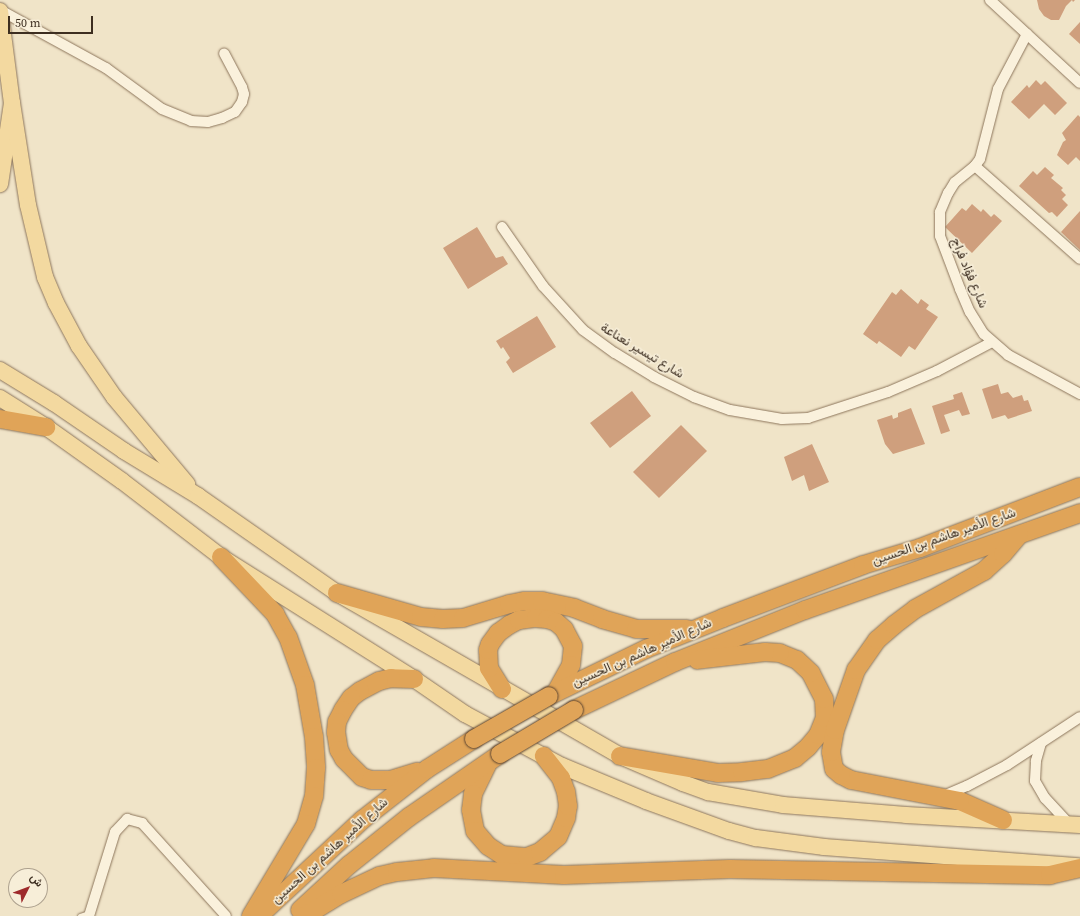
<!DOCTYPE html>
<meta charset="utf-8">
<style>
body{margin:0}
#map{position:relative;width:1080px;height:916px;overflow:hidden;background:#f0e4c8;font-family:"Source Serif 4",Vazirmatn,serif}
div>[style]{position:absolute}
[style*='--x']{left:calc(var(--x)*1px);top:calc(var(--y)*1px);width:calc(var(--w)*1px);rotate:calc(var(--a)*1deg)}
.building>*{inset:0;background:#cf9f7d}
.roads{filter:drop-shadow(0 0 1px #8d765c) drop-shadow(0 0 1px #8d765c)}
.lane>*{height:5px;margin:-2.5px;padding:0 2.5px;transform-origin:2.5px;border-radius:2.5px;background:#faf1dc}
.street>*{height:10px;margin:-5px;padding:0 5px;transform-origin:5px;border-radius:5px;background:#faf1dc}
.primary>*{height:16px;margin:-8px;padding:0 8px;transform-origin:8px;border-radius:8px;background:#f3d9a0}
.highway>*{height:18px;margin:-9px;padding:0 9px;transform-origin:9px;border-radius:9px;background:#e0a458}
.bridges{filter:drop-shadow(0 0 1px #5b4430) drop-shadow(0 0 1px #5b4430)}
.highway-bridge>*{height:18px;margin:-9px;padding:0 9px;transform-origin:9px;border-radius:9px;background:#e0a458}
span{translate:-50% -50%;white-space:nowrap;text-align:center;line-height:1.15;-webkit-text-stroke:3px #f7eed8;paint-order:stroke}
.street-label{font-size:13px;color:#3d2e20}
.north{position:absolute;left:8px;top:868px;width:40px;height:40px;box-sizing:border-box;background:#f7eed8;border:1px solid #ada18e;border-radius:50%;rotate:48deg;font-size:11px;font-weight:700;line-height:16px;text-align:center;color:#3d2e20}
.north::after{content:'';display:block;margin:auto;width:14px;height:18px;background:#9e2a2b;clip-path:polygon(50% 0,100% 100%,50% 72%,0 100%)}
.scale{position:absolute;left:8px;top:16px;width:85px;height:18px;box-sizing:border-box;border:2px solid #3d2e20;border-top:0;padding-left:5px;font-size:12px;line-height:14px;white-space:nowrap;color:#3d2e20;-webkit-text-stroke:3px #f7eed8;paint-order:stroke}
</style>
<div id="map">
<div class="building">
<i style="clip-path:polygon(1037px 0,1075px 0,1073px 2px,1072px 0,1066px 6px,1059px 20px,1051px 20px,1044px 16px,1039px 9px)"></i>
<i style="clip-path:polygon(1080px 22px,1080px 44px,1069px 34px)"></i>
<i style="clip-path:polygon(1036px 80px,1041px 85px,1045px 81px,1067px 103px,1055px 115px,1044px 104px,1029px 119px,1011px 102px,1027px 85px,1029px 88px)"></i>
<i style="clip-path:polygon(1078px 115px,1080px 117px,1080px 161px,1076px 157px,1068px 165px,1057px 155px,1063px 142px,1066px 140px,1062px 133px)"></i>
<i style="clip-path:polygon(1045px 167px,1054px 175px,1051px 178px,1063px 188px,1061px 190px,1066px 195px,1062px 199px,1068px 205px,1057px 217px,1052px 212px,1049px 213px,1019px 186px,1033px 171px,1037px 175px)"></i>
<i style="clip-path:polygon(972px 204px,981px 212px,983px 209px,991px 217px,994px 214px,1002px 221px,972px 253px,945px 227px,962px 208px,966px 211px)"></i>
<i style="clip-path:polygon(1080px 211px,1080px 250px,1061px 232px)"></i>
<i style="clip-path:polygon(477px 227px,496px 258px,503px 256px,508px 264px,468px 289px,443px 248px)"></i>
<i style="clip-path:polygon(901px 289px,918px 304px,921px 299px,929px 305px,926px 309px,938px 317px,915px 350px,909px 346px,901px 357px,879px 341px,877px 344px,863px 334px,892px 292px,896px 295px)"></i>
<i style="clip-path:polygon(537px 316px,556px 347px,513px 373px,506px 362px,510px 358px,503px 347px,501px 349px,496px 341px)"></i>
<i style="clip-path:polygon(998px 384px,1001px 394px,1008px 392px,1013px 398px,1022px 395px,1024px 401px,1028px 400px,1032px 411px,1008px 419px,1005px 415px,992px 419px,982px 389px)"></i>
<i style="clip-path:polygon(632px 391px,651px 416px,610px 448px,590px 423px)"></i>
<i style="clip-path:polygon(962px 392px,970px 414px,962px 416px,959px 410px,944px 415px,950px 431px,941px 434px,932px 406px,954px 399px,953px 395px)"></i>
<i style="clip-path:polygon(911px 408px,925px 444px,893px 454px,885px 444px,877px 420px,892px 415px,893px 419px,898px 417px,898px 413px)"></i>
<i style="clip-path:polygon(681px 425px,707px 451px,659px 498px,633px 472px)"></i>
<i style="clip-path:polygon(812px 444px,829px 482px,809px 491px,804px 475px,792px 481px,784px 457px)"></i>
</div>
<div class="roads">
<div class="lane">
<i style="--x:80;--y:916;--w:9;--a:-18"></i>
</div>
<div class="street">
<i style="--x:990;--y:0;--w:122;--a:42.7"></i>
<i style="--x:0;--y:10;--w:121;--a:28.7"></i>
<i style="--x:106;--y:68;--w:69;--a:36.2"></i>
<i style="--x:162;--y:109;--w:31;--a:22"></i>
<i style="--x:191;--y:121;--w:17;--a:3"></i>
<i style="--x:208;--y:122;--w:15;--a:-16"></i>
<i style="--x:222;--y:118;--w:14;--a:-25"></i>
<i style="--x:235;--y:112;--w:12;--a:-55"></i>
<i style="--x:242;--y:102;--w:8;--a:-76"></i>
<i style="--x:244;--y:94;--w:7;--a:-106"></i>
<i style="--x:242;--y:87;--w:38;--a:-118"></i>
<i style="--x:1027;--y:34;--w:62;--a:117.8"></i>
<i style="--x:998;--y:89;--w:72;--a:104.4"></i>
<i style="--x:980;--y:159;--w:9;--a:126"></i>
<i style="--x:975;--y:166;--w:26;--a:141"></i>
<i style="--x:955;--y:182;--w:13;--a:122"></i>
<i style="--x:948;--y:193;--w:21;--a:113"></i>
<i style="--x:940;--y:212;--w:24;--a:90"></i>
<i style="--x:940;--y:236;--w:57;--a:69.3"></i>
<i style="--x:960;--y:289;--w:25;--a:67"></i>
<i style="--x:970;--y:312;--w:26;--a:58"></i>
<i style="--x:984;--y:334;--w:32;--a:41"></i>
<i style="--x:1008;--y:355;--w:82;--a:28.4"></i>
<i style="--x:975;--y:166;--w:140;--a:41.5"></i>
<i style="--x:502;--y:227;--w:72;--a:55.2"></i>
<i style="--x:543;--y:286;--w:59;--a:47.7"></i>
<i style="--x:583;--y:330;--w:39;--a:36"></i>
<i style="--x:615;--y:353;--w:46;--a:31.6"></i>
<i style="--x:654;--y:377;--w:45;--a:26.6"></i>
<i style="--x:694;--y:397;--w:38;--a:20"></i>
<i style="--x:730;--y:410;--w:53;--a:9.8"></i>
<i style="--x:782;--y:419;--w:26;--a:-2"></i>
<i style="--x:808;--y:418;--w:84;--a:-18"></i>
<i style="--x:888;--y:392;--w:53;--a:-23.2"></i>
<i style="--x:937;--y:371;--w:62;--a:-27.8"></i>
<i style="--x:1041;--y:743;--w:19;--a:106"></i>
<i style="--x:1036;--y:761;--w:20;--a:93"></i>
<i style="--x:1035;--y:781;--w:20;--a:60"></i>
<i style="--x:1045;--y:798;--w:37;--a:47"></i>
<i style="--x:943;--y:796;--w:26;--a:-23"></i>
<i style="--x:967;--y:786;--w:45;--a:-27.7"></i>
<i style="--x:1007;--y:765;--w:87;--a:-33.3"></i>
<i style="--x:89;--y:916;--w:88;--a:-72.8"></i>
<i style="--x:115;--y:832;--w:18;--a:-47"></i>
<i style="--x:127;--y:819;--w:16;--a:15"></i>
<i style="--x:142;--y:823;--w:125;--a:47.9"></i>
</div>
<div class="primary">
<i style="--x:0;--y:11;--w:93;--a:82.6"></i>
<i style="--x:12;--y:103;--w:82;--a:98.4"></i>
<i style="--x:12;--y:103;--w:103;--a:81.1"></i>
<i style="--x:28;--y:205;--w:74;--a:76.7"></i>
<i style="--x:45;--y:277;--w:28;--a:67"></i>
<i style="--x:56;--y:303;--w:49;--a:61.9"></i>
<i style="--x:79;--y:346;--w:62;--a:55.5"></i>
<i style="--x:114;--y:397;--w:114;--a:50"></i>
<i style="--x:0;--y:370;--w:63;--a:31.4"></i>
<i style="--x:54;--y:403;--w:85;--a:34.4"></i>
<i style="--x:124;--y:451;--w:87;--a:31.3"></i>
<i style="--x:198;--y:496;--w:169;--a:34.9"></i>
<i style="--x:337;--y:593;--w:327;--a:29.9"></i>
<i style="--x:620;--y:756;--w:69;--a:23.2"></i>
<i style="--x:683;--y:783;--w:27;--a:20"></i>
<i style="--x:708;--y:792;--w:76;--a:9.8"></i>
<i style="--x:783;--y:805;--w:123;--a:4.6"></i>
<i style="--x:906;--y:815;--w:174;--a:3.3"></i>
<i style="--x:0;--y:398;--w:54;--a:32.2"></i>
<i style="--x:46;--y:427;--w:93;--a:35.4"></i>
<i style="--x:122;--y:481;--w:125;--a:37.5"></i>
<i style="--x:221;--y:557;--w:228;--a:32.3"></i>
<i style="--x:414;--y:679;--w:62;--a:34.5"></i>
<i style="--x:465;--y:714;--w:110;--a:28.2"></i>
<i style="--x:562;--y:766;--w:91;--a:22.6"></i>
<i style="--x:646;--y:801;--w:88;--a:19.9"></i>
<i style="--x:729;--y:831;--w:28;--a:15"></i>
<i style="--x:756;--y:838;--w:69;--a:7.5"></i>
<i style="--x:824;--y:847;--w:255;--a:4.3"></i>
</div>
<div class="highway">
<i style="--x:0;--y:419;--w:47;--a:9.9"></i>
<i style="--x:221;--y:557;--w:79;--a:46.5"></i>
<i style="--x:275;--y:614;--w:26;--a:61"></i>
<i style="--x:288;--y:637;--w:51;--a:70.5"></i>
<i style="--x:305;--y:685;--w:53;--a:80.2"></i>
<i style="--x:314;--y:737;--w:31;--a:86"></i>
<i style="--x:316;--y:768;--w:28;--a:94"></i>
<i style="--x:314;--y:796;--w:29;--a:106"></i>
<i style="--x:306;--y:824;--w:107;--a:120.9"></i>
<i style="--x:337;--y:593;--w:87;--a:15.9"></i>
<i style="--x:421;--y:617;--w:22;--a:5"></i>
<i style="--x:443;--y:619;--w:20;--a:-3"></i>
<i style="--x:463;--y:618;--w:48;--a:-16.9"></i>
<i style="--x:509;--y:604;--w:16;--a:-11"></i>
<i style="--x:525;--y:601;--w:17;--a:0"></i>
<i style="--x:542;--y:601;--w:33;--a:12"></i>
<i style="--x:574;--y:608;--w:30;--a:21"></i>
<i style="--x:602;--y:619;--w:35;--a:16"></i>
<i style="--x:636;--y:629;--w:51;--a:0"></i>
<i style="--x:414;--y:679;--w:23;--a:-178"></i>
<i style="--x:391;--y:678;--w:12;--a:166"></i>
<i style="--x:379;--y:681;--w:21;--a:152"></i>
<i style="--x:360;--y:691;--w:11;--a:142"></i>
<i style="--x:351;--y:698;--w:14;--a:124"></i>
<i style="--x:343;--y:710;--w:13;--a:117"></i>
<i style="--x:337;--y:722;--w:10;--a:96"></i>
<i style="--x:336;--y:732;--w:18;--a:81"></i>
<i style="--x:339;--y:750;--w:10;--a:61"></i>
<i style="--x:344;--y:759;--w:25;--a:45"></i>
<i style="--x:362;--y:777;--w:9;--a:18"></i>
<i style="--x:371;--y:780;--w:19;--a:0"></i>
<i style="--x:390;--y:780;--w:28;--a:-17"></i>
<i style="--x:502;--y:689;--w:25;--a:-122"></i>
<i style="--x:489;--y:668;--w:18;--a:-93"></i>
<i style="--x:488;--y:650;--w:6;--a:-72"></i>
<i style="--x:490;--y:644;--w:14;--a:-54"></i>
<i style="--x:498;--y:633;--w:14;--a:-36"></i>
<i style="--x:509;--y:625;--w:11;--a:-27"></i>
<i style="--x:519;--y:620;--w:17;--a:-7"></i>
<i style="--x:536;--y:618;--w:11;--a:5"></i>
<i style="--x:547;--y:619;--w:9;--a:18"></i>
<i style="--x:556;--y:622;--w:11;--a:41"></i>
<i style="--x:564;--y:629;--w:19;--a:62"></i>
<i style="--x:573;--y:646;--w:19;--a:96"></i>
<i style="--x:571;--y:665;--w:31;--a:119"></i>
<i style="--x:549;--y:696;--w:108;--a:-25.9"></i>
<i style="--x:646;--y:649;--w:83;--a:-21.9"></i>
<i style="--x:723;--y:618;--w:150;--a:-20.7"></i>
<i style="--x:863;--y:565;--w:59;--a:-16.6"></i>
<i style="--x:920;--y:548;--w:171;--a:-20.9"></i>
<i style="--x:574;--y:710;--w:112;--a:-25.4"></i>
<i style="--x:675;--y:662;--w:140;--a:-21.8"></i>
<i style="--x:805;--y:610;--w:292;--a:-19.4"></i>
<i style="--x:620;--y:756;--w:99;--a:9.8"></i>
<i style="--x:718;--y:773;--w:24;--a:-2"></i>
<i style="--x:742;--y:772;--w:26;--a:-7"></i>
<i style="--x:768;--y:769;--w:29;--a:-22"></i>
<i style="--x:795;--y:758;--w:17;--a:-40"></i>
<i style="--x:808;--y:747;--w:16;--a:-50"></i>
<i style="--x:818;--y:735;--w:18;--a:-68"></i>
<i style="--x:825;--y:718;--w:19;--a:-93"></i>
<i style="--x:824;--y:699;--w:29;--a:-117"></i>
<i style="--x:811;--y:673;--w:19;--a:-137"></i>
<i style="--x:797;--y:660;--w:18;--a:-158"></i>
<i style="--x:780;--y:653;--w:15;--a:-176"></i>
<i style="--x:765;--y:652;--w:68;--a:173.3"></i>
<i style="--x:487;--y:765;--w:32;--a:116"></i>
<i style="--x:473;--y:794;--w:16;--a:97"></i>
<i style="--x:471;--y:810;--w:21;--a:79"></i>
<i style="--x:475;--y:831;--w:20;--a:49"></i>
<i style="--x:488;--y:846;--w:17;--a:33"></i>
<i style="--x:502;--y:855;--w:25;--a:5"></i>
<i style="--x:527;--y:857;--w:14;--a:-21"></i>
<i style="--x:540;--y:852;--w:23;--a:-40"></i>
<i style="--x:558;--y:837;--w:21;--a:-67"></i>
<i style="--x:566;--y:818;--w:12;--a:-81"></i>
<i style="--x:568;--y:806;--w:14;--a:-98"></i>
<i style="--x:566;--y:792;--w:15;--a:-110"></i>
<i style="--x:561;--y:778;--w:28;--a:-128"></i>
<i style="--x:1003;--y:820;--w:47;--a:-156.2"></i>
<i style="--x:960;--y:801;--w:111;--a:-169.1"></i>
<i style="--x:851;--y:780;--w:11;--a:-153"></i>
<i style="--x:841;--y:775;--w:9;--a:-139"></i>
<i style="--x:834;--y:769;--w:17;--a:-100"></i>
<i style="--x:831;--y:752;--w:22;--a:-80"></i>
<i style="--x:835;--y:730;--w:64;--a:-70.7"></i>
<i style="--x:856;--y:670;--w:37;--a:-55"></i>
<i style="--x:877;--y:640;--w:23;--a:-41"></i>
<i style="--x:894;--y:625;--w:26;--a:-37"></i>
<i style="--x:915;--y:609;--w:79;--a:-28.8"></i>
<i style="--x:984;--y:571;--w:25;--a:-42"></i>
<i style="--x:1003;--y:554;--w:25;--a:-50"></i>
<i style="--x:300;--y:910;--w:67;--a:-42.6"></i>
<i style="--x:349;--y:865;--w:77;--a:-38.7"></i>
<i style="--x:409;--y:817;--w:111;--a:-34.7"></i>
<i style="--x:259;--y:916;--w:141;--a:-43"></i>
<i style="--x:362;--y:820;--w:83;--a:-38.1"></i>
<i style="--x:427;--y:769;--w:56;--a:-32.6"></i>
<i style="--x:305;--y:916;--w:42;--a:-31.4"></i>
<i style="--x:341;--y:894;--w:42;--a:-25.3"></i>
<i style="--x:379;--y:876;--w:18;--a:-13"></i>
<i style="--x:397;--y:872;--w:37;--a:-6"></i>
<i style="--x:434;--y:868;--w:130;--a:3.1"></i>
<i style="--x:564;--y:875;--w:166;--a:-2.1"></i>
<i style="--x:730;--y:869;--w:320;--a:1.1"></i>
<i style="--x:1050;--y:875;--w:31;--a:-13"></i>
</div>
</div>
<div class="bridges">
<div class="highway-bridge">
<i style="--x:474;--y:739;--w:86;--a:-29.8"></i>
<i style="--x:500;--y:754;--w:86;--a:-30.7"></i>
</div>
</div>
<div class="street-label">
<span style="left:969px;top:273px;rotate:67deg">شارع فؤاد فراج</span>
<span style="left:642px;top:351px;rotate:31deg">شارع تيسير نعناعة</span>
<span style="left:944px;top:537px;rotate:-19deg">شارع الأمير هاشم بن الحسين</span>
<span style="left:642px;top:653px;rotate:-24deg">شارع الأمير هاشم بن الحسين</span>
<span style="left:330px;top:851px;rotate:-42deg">شارع الأمير هاشم بن الحسين</span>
</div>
<div class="north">ش</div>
<div class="scale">50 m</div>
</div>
